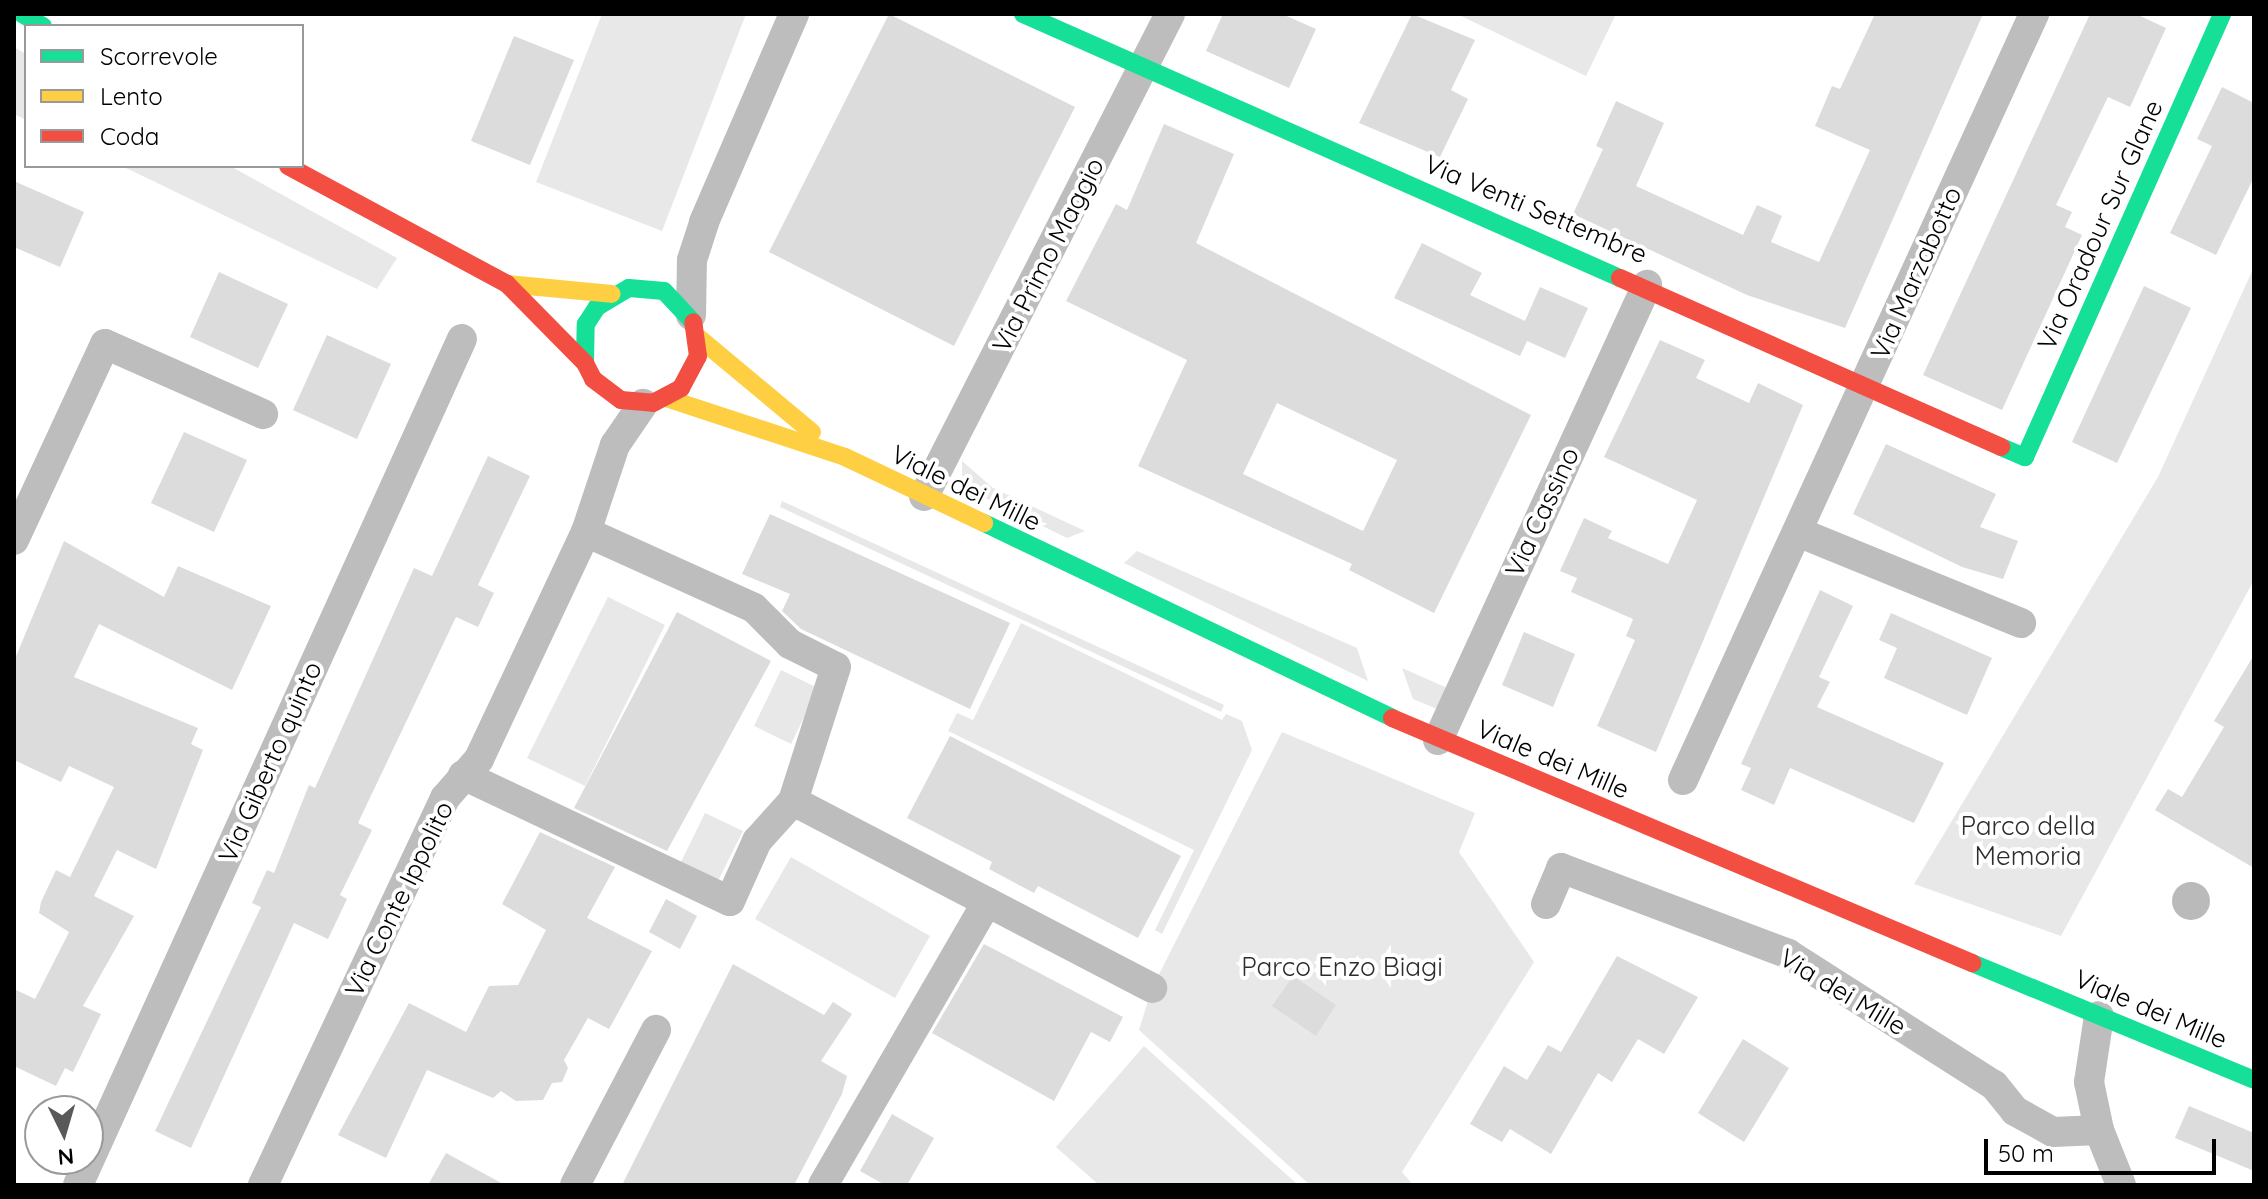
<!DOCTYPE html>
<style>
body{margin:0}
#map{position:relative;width:2268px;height:1199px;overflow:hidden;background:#fff;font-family:Quicksand,sans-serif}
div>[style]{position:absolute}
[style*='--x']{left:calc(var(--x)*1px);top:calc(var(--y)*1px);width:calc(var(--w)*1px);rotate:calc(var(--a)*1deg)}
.green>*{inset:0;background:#e8e8e8}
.water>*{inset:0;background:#bababa}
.round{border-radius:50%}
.building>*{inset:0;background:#dcdcdc}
.street>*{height:30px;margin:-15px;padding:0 15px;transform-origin:15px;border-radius:15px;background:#bdbdbd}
.fast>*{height:18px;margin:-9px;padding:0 9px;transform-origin:9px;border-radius:9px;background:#16e098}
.slow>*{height:18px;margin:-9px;padding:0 9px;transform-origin:9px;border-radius:9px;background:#ffcf43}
.jam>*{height:18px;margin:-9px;padding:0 9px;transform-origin:9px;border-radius:9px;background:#f24e42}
span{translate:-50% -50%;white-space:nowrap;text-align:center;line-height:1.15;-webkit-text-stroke:8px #fff;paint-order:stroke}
.street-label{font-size:26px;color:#000}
.park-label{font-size:26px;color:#2d2d2d}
.frame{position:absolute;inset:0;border:16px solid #000;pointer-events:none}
.legend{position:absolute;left:24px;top:24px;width:280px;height:144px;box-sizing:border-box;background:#fff;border:2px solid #999;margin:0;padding:10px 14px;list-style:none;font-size:24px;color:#000}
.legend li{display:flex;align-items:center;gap:16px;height:40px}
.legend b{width:40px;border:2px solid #999}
.north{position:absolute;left:24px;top:1095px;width:80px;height:80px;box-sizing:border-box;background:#fff;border:2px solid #999;border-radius:50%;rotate:175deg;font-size:22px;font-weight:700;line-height:32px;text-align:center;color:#000}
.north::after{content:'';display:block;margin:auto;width:28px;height:36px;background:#595959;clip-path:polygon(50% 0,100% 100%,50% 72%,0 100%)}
.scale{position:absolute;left:1984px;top:1139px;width:232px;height:36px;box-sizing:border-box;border:4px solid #000;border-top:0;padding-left:10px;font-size:24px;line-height:28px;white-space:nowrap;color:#000;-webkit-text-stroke:6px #fff;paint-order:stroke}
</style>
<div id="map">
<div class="green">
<i style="clip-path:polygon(602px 14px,746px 14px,662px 231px,536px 182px)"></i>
<i style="clip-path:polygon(1457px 14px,1616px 14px,1586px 76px)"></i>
<i style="clip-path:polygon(14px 47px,26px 54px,26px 120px,14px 114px)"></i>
<i style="clip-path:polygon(122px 166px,230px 166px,397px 258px,377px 289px)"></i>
<i style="clip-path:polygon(2254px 267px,2254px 580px,2061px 936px,1914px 884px,2158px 477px)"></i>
<i style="clip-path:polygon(962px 461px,993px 488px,1085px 531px,1067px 538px,981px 496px,962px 475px)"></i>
<i style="clip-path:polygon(782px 501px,1224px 705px,1221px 712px,780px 507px)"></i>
<i style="clip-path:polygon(1137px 551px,1357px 648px,1368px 681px,1124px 563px)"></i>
<i style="clip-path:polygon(608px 597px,665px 625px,585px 786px,527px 758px)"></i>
<i style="clip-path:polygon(1021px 623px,1222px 720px,1226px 714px,1242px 721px,1252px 750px,1162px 934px,1155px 930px,1194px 850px,948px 731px,957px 713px,973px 720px)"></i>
<i style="clip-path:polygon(1402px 668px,1452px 690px,1442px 711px,1413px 699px)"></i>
<i style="clip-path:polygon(781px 670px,818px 688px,791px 744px,754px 726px)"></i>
<i style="clip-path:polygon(1282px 732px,1475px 813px,1459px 852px,1534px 962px,1402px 1172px,1413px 1185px,1310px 1185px,1139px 1030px,1152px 988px)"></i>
<i style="clip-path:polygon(705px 813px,743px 831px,715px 887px,678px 868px)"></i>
<i style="clip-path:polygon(791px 857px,930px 936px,895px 998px,755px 919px)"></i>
<i style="clip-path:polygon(1144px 1046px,1298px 1185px,1099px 1185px,1056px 1147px)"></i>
</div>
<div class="water">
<i class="round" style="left:2172px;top:882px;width:38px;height:38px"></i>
</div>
<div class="building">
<i style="clip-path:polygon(889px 14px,1075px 107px,954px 346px,769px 252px)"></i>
<i style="clip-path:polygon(1223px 14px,1282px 14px,1316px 29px,1289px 88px,1206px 51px)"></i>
<i style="clip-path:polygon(1412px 14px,1475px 40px,1451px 90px,1468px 99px,1440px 157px,1359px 123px)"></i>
<i style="clip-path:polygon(1875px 14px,1983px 14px,1845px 328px,1747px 295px,1573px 214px,1603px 149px,1596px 146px,1616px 101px,1664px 123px,1636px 186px,1743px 235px,1757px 205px,1782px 216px,1771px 242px,1819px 262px,1870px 150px,1815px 126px,1832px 86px,1840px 89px)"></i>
<i style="clip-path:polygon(2090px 14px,2136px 14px,2166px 28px,2130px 107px,2108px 97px,2056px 205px,2072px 212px,2065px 227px,2082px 235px,2002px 410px,1923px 375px)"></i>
<i style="clip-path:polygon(514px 36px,574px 60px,530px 165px,471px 141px)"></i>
<i style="clip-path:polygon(2222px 87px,2254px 103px,2254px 177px,2216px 255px,2170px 233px,2212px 146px,2197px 139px)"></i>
<i style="clip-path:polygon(evenodd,1164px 124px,1234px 154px,1196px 243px,1531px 415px,1434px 613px,1349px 570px,1352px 564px,1138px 466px,1187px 360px,1066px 301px,1116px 204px,1127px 210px,1164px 124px,1277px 403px,1397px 460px,1363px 531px,1243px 474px,1277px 403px)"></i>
<i style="clip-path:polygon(14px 181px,84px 212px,60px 267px,14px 247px)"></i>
<i style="clip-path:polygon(1422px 243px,1482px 273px,1470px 295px,1525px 321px,1540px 287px,1588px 308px,1565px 358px,1527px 341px,1520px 356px,1394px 298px)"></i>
<i style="clip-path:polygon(219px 272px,288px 304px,258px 368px,190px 337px)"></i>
<i style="clip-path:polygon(2144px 286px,2191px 308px,2117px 463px,2072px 442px)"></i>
<i style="clip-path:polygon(327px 335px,391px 364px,357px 439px,293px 410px)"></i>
<i style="clip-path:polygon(1660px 340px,1705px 360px,1696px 378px,1749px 403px,1758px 383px,1803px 405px,1656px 752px,1597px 726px,1635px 640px,1626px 636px,1633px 619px,1571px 592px,1577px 578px,1560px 571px,1584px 518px,1612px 531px,1608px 538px,1668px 564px,1697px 500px,1604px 457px)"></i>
<i style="clip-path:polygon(184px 432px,247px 460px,214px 532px,151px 503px)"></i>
<i style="clip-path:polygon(1886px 444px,1996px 494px,1980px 527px,2018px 541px,2003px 579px,1962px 567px,1853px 514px)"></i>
<i style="clip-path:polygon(488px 456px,530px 476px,478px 585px,494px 593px,478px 627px,456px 617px,358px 823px,372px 830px,340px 895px,347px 899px,328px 939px,294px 923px,191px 1148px,155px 1131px,261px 907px,252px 903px,267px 870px,274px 873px,309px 785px,315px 788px,414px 568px,432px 576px)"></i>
<i style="clip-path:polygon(770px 514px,1010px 623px,970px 709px,801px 629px,782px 611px,790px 594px,742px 574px)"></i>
<i style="clip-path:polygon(64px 541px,164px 597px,178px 566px,271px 606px,232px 690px,99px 624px,74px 677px,198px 728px,191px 744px,203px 750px,156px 869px,117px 850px,94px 896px,134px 916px,83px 1006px,101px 1014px,73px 1072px,65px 1068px,56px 1086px,14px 1066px,14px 989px,35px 999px,61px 948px,69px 932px,39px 913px,41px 902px,56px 870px,70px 877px,114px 787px,69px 766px,61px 782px,14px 760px,14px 661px)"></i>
<i style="clip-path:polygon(1820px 590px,1853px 606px,1819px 677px,1830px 682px,1817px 707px,1944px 763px,1914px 823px,1790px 768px,1774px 805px,1741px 790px,1751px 768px,1741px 764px)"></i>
<i style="clip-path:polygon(677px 612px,771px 661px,667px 851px,574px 808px)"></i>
<i style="clip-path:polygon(1891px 613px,1992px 658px,1967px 715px,1884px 678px,1897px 648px,1879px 640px)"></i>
<i style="clip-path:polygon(1524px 632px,1575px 654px,1553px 707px,1502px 685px)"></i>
<i style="clip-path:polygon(2254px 655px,2254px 868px,2155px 810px,2168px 789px,2182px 797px,2224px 727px,2214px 721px)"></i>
<i style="clip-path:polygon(950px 736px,1181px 856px,1138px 938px,1038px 886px,1034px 893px,989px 869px,992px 862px,907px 818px)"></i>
<i style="clip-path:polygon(540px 832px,615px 867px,587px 918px,652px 951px,609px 1029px,588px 1018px,564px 1060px,568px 1068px,562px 1082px,552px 1083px,543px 1100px,516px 1101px,501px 1091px,493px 1098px,427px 1070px,386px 1158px,338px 1135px,409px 1003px,466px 1032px,489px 986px,518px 985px,546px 930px,502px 904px)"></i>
<i style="clip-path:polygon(666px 899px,697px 916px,680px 949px,649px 932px)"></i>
<i style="clip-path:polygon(984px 944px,1123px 1017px,1110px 1042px,1091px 1032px,1054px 1101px,932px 1033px)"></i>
<i style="clip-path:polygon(1617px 956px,1698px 997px,1664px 1054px,1638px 1039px,1612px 1082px,1598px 1073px,1551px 1154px,1510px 1129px,1502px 1142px,1470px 1124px,1504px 1066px,1527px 1080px,1548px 1045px,1561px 1052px)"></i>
<i style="clip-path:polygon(733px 964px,824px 1015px,833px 1002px,852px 1014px,821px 1061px,847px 1076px,842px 1094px,794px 1185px,622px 1185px)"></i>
<i style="clip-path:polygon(1293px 976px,1336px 1005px,1316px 1036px,1272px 1006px)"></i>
<i style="clip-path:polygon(1743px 1039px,1789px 1068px,1744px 1142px,1698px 1113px)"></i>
<i style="clip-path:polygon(2189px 1106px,2254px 1133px,2254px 1171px,2175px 1138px)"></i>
<i style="clip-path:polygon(892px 1114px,934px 1138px,907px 1185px,885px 1185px,860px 1171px)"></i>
<i style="clip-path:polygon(446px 1153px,505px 1185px,428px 1185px)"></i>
</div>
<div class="street">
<i style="--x:691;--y:315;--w:55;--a:-89"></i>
<i style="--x:692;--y:260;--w:40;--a:-72"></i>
<i style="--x:704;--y:222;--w:227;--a:-66.6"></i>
<i style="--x:924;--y:496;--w:541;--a:-62.96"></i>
<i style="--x:586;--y:532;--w:184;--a:24.3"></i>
<i style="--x:754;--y:608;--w:51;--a:45"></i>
<i style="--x:790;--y:644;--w:51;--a:26.6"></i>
<i style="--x:836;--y:667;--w:141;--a:107.8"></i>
<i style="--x:793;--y:801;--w:405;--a:27.5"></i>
<i style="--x:1798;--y:532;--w:241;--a:22.2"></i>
<i style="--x:14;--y:540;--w:216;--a:-65.1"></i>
<i style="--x:105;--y:344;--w:173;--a:23.9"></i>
<i style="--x:1438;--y:740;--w:501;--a:-65.33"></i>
<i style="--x:463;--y:775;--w:295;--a:25.3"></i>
<i style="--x:730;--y:901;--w:66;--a:-65.8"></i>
<i style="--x:757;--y:841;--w:54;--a:-48"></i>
<i style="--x:1683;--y:780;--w:843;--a:-65.38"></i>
<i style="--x:1546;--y:904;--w:39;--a:-67"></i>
<i style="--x:1561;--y:868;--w:243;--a:20.7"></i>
<i style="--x:1788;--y:954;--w:244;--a:32.5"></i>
<i style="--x:1994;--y:1085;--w:33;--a:51"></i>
<i style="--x:2015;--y:1111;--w:43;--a:28.9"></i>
<i style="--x:2053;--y:1132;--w:46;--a:-2.5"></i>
<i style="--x:2099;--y:1016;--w:67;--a:98.6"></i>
<i style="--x:2089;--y:1082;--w:49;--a:78.2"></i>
<i style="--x:2099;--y:1130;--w:59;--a:68.2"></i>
<i style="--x:78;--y:1185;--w:929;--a:-65.59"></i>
<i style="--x:263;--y:1185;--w:428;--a:-64.8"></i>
<i style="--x:445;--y:798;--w:52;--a:-48.9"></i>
<i style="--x:479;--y:759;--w:251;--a:-64.8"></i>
<i style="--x:586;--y:532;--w:92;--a:-71.6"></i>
<i style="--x:615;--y:445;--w:50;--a:-55.7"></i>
<i style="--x:575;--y:1185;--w:175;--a:-62.4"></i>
<i style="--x:823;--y:1185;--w:327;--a:-59.9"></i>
</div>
<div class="fast">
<i style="--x:22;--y:14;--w:24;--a:30"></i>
<i style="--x:1023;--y:14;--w:653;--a:23.86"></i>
<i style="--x:585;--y:363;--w:39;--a:-89"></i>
<i style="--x:586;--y:324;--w:20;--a:-57"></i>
<i style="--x:597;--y:307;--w:37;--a:-31"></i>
<i style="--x:629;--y:288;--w:35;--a:5"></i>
<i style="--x:664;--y:291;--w:42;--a:46.9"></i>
<i style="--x:2001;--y:447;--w:26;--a:23"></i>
<i style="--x:2025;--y:457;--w:485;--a:-66"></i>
<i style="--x:984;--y:523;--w:452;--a:25.5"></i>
<i style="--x:1972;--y:963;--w:305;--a:22.5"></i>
</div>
<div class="slow">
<i style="--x:507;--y:284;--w:105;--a:5.4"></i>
<i style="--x:699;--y:338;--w:147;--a:39.8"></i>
<i style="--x:666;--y:398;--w:188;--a:18.2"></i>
<i style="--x:845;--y:457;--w:154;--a:25.4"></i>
</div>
<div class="jam">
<i style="--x:288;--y:166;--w:249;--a:28.3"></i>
<i style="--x:507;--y:284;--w:111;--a:45.4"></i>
<i style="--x:585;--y:363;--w:18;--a:63"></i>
<i style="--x:593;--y:379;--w:35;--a:37"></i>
<i style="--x:621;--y:400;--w:32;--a:5"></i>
<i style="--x:653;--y:403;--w:32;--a:-28"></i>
<i style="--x:681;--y:388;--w:36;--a:-62"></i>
<i style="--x:698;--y:356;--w:34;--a:-98"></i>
<i style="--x:1620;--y:278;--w:417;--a:23.9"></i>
<i style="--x:1392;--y:718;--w:630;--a:22.9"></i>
</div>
<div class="street-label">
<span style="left:1536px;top:209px;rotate:23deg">Via Venti Settembre</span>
<span style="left:2100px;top:225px;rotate:-66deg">Via Oradour Sur Glane</span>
<span style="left:1048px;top:255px;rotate:-63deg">Via Primo Maggio</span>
<span style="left:1916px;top:273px;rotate:-66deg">Via Marzabotto</span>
<span style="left:966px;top:488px;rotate:26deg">Viale dei Mille</span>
<span style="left:1542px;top:512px;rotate:-65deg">Via Cassino</span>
<span style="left:1553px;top:759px;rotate:23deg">Viale dei Mille</span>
<span style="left:270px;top:762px;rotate:-66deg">Via Giberto quinto</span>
<span style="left:399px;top:899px;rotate:-64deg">Via Conte Ippolito</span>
<span style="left:1843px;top:992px;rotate:31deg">Via dei Mille</span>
<span style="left:2151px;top:1009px;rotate:23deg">Viale dei Mille</span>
</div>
<div class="park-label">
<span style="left:2028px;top:841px">Parco della<br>Memoria</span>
<span style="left:1342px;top:967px">Parco Enzo Biagi</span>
</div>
<div class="frame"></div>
<ul class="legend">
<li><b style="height:10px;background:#16e098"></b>Scorrevole</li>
<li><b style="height:10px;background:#ffcf43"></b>Lento</li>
<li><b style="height:10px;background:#f24e42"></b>Coda</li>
</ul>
<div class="north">N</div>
<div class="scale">50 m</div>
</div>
